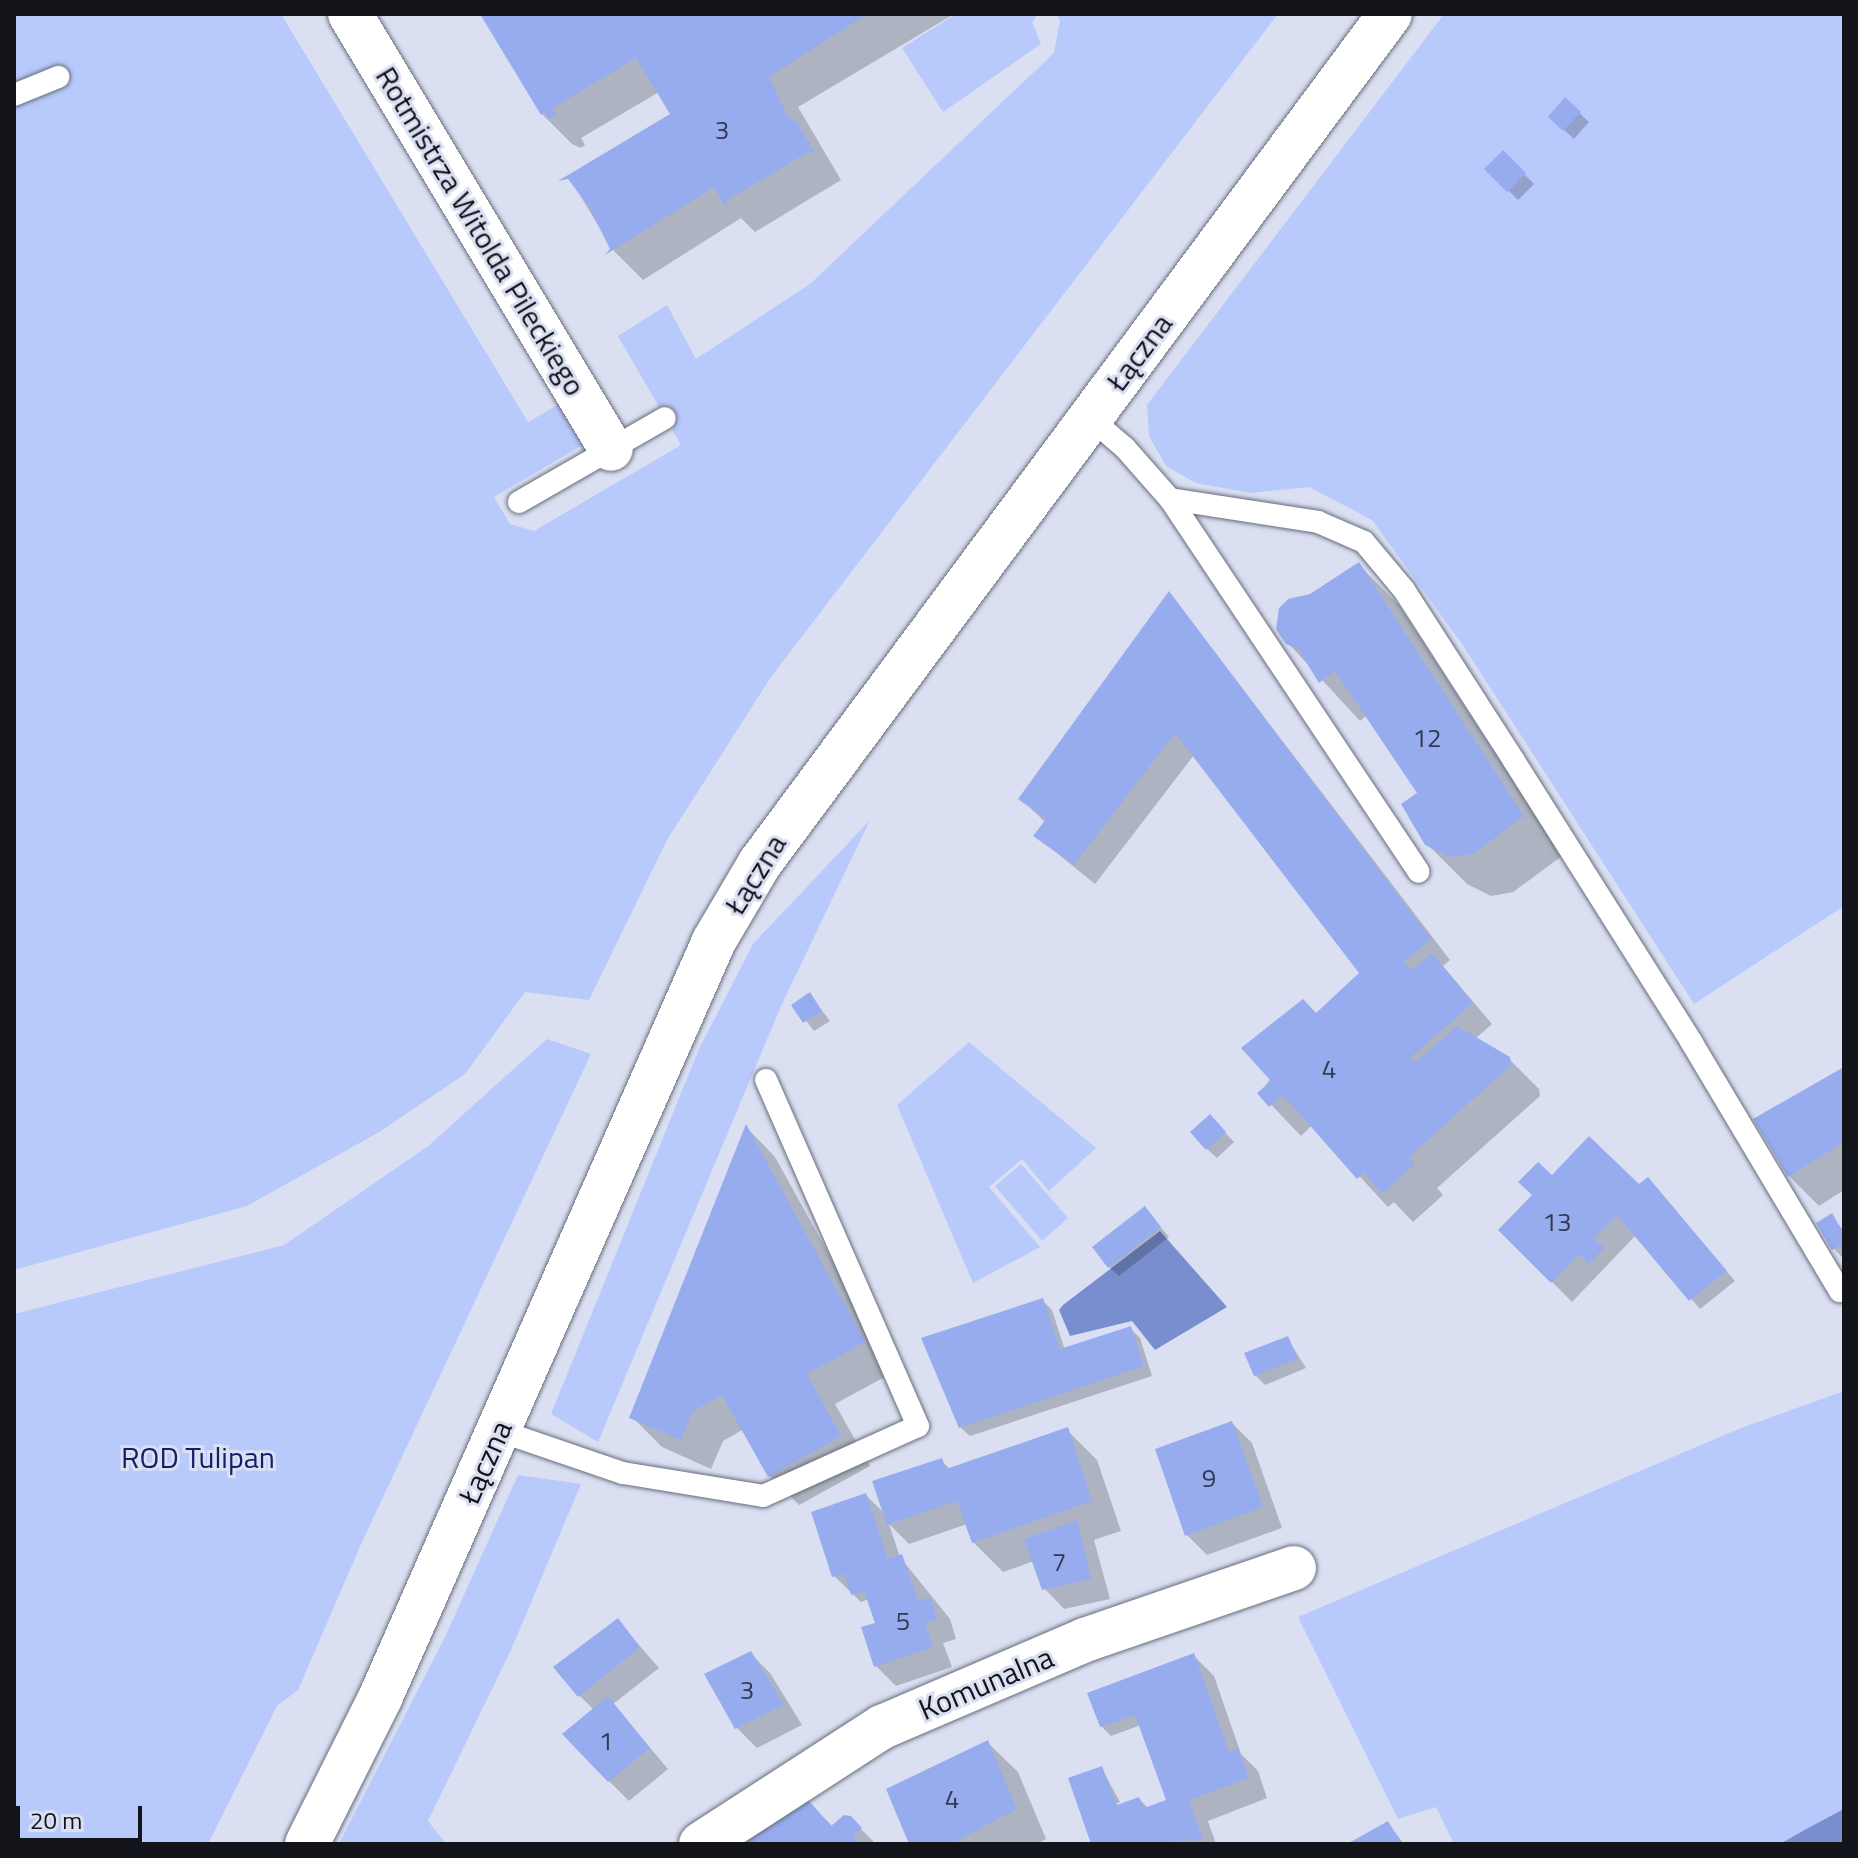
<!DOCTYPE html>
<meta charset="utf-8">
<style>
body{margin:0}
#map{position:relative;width:1858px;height:1858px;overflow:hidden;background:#dae0f2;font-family:"Titillium Web",sans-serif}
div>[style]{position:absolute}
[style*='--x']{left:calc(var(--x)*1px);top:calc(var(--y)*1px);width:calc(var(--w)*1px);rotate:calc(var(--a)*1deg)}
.green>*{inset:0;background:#b8c9fc}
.water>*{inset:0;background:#798ecf}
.shadow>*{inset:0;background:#0003}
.building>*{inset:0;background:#96acef}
.roads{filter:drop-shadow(0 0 2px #676d7c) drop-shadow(0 0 2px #676d7c)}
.lane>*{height:22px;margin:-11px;padding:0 11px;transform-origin:11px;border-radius:11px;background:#fff}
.street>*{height:44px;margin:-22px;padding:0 22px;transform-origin:22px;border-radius:22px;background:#fff}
.secondary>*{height:44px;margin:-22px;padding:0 22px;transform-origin:22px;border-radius:22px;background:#fff}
span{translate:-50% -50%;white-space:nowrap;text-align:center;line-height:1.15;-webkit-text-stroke:6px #dae0f2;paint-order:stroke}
.number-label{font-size:26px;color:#333a4f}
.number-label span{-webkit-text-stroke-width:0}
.street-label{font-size:30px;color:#12141a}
.park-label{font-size:30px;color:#151e6a}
.frame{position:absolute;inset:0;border:16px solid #12141a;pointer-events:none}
.scale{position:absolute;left:16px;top:1806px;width:126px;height:36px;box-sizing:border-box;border:4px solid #12141a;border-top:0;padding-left:10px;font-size:24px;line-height:28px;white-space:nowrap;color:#12141a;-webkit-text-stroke:6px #dae0f2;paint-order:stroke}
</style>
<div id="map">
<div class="green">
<i style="clip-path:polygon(14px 14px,281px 14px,528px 422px,561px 403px,586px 443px,494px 497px,510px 524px,534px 531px,681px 445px,618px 336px,667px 305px,696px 359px,810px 284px,1054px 53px,1060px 20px,1056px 14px,1278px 14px,771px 677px,667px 840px,589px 1000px,525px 992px,465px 1074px,381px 1131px,247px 1206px,14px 1270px)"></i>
<i style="clip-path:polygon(956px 14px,1038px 14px,1032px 22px,1041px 44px,943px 112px,902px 48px)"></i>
<i style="clip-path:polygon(1444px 14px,1844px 14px,1844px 906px,1694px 1004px,1462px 644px,1372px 520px,1309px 487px,1251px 493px,1196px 483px,1166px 466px,1149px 436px,1147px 405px)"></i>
<i style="clip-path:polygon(870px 820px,781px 1006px,598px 1442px,551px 1414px,699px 1049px,753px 944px)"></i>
<i style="clip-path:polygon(547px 1039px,591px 1054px,362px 1542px,298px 1690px,277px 1706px,208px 1844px,14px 1844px,14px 1314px,284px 1245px,427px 1147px)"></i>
<i style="clip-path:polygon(969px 1042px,1096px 1148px,1049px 1191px,1022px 1159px,989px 1187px,1040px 1247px,973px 1283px,897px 1105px)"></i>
<i style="clip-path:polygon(1021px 1164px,1068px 1218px,1042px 1241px,995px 1186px)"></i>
<i style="clip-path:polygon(1844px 1391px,1844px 1844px,1454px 1844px,1436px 1807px,1398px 1819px,1298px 1617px,1741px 1428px)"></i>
<i style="clip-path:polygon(518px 1475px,581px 1484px,511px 1650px,428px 1821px,446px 1844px,339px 1844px,445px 1637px)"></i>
</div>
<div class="water">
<i style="clip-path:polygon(1160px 1231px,1227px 1307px,1155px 1350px,1132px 1321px,1070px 1336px,1059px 1310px,1063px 1305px)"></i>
<i style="clip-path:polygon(1844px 1809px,1844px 1844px,1780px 1844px,1808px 1828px)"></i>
</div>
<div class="shadow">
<i style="clip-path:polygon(482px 14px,954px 14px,798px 107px,841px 180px,755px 232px,741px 218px,643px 280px,613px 250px,569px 177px,673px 114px,659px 92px,581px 138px,585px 145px,581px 148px,572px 144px,542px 114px)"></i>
<i style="clip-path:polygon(1565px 100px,1589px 122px,1574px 139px,1550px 117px)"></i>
<i style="clip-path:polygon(1503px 153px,1534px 184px,1518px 200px,1487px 169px)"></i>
<i style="clip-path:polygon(1358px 564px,1398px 604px,1562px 856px,1513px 892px,1491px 896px,1467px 884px,1427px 844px,1420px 794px,1367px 715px,1360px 721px,1288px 643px,1311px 596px)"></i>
<i style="clip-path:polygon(1170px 594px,1450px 960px,1443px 966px,1492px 1024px,1475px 1039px,1508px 1058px,1539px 1089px,1540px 1096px,1437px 1188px,1443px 1195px,1413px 1222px,1394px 1202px,1388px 1207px,1312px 1125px,1301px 1136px,1260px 1093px,1316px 1015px,1362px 973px,1194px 755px,1095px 884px,1036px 836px,1046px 823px,1020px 798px)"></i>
<i style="clip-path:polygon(810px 995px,830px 1021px,814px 1031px,794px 1005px)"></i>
<i style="clip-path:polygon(1844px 1069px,1844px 1190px,1819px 1206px,1789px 1176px)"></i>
<i style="clip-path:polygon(1219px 1126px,1234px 1142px,1217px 1158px,1207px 1149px)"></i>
<i style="clip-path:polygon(747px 1128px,775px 1157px,894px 1372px,835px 1404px,870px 1466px,799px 1505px,769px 1475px,744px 1429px,723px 1441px,711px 1469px,662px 1447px,632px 1417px)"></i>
<i style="clip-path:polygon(1552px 1177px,1639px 1187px,1648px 1180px,1735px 1281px,1700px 1309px,1636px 1235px,1572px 1302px,1501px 1230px)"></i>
<i style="clip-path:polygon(1145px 1209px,1169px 1237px,1119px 1276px,1109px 1267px)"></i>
<i style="clip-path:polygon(1831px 1216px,1844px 1231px,1843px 1258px,1834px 1249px)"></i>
<i style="clip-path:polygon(1042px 1300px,1052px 1310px,1065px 1350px,1130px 1328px,1140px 1338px,1152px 1376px,970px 1436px,960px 1427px)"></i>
<i style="clip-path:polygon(1287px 1338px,1306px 1368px,1265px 1385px,1255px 1375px)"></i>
<i style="clip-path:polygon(1232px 1423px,1252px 1443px,1282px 1528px,1207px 1555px,1187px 1535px,1157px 1450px)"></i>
<i style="clip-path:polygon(1067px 1430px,1097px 1460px,1121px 1531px,1094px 1540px,1110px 1599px,1064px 1609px,1044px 1588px,1034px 1561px,1003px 1572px,973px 1542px,967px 1524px,909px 1544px,889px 1524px,900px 1557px,950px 1619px,956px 1639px,943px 1643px,952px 1667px,896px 1686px,876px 1666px,877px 1624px,869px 1599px,861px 1602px,834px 1576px,866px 1495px,886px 1515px,942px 1461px,951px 1470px)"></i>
<i style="clip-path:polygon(618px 1621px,659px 1668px,613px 1704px,668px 1769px,629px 1801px,609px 1781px,594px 1710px,579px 1695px)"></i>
<i style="clip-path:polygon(750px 1653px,770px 1673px,802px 1725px,757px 1748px,737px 1728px)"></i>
<i style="clip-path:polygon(1194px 1656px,1214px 1676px,1241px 1754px,1258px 1771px,1267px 1798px,1208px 1821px,1216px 1844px,1094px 1844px,1085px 1820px,1139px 1799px,1148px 1808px,1168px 1801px,1141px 1725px,1111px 1736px,1101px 1726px)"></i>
<i style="clip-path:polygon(988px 1743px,1018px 1772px,1046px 1839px,1036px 1844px,912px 1844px)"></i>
<i style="clip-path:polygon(1102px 1769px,1120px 1802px,1083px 1816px)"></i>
<i style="clip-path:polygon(803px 1796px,833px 1827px,850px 1818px,876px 1844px,737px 1844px)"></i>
<i style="clip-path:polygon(1388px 1823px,1404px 1844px,1361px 1844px)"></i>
</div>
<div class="building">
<i style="clip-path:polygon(480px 14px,867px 14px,769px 77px,789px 119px,793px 117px,817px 156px,810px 151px,726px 201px,727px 210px,714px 187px,605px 255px,610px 249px,589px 207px,568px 179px,558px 181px,670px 114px,636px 58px,553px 108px,557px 115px,550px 119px,545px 113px,541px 115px)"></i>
<i style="clip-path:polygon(1565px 97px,1581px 112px,1563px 131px,1548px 117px)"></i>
<i style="clip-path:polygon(1503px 150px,1526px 173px,1507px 192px,1484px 169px)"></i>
<i style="clip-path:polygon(1359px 562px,1524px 816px,1473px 854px,1450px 857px,1425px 845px,1401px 804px,1417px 793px,1335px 671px,1319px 683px,1298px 649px,1286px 644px,1276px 629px,1279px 608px,1288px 599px,1310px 594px)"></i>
<i style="clip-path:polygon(1169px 591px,1431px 939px,1404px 962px,1412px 970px,1432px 953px,1473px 1003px,1411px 1057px,1415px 1063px,1457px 1026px,1510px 1057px,1511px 1065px,1409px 1157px,1415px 1164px,1382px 1194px,1364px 1173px,1357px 1179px,1283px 1095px,1269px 1107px,1257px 1093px,1271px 1081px,1241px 1048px,1303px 999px,1316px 1013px,1359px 973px,1175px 733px,1074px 865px,1033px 836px,1046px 819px,1018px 799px)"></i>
<i style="clip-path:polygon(810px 992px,822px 1011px,803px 1023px,791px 1005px)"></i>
<i style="clip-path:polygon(1844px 1067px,1844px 1142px,1788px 1177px,1753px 1119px)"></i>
<i style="clip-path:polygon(1210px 1114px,1226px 1132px,1206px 1150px,1190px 1132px)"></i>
<i style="clip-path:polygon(746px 1124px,865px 1342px,807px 1374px,841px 1436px,768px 1477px,722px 1395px,693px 1411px,681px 1440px,629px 1418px)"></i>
<i style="clip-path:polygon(1589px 1136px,1639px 1184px,1648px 1177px,1727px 1271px,1689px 1301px,1617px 1215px,1594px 1238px,1604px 1248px,1589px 1264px,1579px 1254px,1551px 1283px,1498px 1230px,1532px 1195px,1518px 1182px,1538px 1162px,1552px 1175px)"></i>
<i style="clip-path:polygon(1145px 1206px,1161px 1227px,1108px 1268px,1092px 1247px)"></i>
<i style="clip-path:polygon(1832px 1213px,1844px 1234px,1844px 1243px,1832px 1250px,1816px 1223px)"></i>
<i style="clip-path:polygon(1043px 1298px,1060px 1349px,1131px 1326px,1144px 1366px,959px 1428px,921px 1338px)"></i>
<i style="clip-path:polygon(1288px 1336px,1298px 1359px,1254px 1376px,1244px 1353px)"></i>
<i style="clip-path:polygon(1232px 1421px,1263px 1507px,1185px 1536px,1155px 1449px)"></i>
<i style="clip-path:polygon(1068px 1427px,1092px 1501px,972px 1543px,957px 1501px,887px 1525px,872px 1481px,942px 1458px,946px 1469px)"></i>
<i style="clip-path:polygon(866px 1493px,888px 1559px,902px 1554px,918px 1601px,930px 1597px,937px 1619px,925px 1623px,933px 1647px,874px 1667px,861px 1627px,875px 1623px,864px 1591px,851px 1595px,844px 1574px,832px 1577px,811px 1512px)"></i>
<i style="clip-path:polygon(1077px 1520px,1091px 1579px,1042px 1590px,1024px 1539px)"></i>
<i style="clip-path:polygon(618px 1618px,640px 1647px,578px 1697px,553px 1667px)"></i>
<i style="clip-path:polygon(751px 1651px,784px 1705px,735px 1729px,704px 1674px)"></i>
<i style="clip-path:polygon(1194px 1653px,1229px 1752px,1238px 1748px,1249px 1778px,1189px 1800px,1203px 1840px,1091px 1844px,1068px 1778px,1102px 1766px,1117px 1805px,1139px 1797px,1144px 1808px,1166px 1800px,1135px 1715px,1100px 1727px,1087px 1693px)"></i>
<i style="clip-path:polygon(608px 1696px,650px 1748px,608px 1782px,562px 1734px)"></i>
<i style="clip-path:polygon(988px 1740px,1017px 1809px,951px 1844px,909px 1844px,886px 1789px)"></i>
<i style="clip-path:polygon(803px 1794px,831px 1826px,844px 1815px,851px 1816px,862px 1828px,853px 1837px,860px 1844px,733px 1844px)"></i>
<i style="clip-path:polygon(1388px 1821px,1402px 1844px,1346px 1844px,1356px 1839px)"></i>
</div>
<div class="roads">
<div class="lane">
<i style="--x:14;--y:95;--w:48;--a:-22.2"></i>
<i style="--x:1090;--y:418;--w:46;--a:40.6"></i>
<i style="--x:1125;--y:448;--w:68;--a:48.6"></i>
<i style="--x:1170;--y:499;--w:448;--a:56.3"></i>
<i style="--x:1170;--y:499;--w:150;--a:8.8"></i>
<i style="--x:1318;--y:522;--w:50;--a:23.5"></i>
<i style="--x:1364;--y:542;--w:62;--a:50.2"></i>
<i style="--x:1404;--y:590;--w:203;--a:57.2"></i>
<i style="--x:1514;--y:761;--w:333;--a:57.7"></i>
<i style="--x:1692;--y:1043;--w:289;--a:59.2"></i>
<i style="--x:519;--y:502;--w:168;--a:-29.9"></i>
<i style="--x:500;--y:1431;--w:130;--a:18.9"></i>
<i style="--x:623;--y:1473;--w:142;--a:9.3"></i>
<i style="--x:763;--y:1496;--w:170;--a:-24.3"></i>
<i style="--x:918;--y:1426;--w:378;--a:-113.7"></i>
</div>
<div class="street">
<i style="--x:350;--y:14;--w:507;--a:59.04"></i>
<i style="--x:701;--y:1844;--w:216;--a:-32.9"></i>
<i style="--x:882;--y:1727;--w:221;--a:-23.2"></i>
<i style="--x:1085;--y:1640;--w:221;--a:-19"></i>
</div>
<div class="secondary">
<i style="--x:307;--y:1844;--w:165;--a:-63.4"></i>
<i style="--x:381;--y:1696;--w:825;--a:-66.2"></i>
<i style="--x:714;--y:941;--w:91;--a:-59.5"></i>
<i style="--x:760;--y:863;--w:1057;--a:-53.42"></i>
</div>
</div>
<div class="number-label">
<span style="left:722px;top:130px">3</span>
<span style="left:1427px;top:738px">12</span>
<span style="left:1329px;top:1069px">4</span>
<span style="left:1557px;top:1222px">13</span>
<span style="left:1209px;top:1478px">9</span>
<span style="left:1059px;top:1562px">7</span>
<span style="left:903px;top:1621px">5</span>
<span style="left:747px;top:1690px">3</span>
<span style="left:606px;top:1741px">1</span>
<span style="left:952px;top:1799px">4</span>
</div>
<div class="street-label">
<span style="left:481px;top:231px;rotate:59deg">Rotmistrza Witolda Pileckiego</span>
<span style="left:1139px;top:352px;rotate:-53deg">Łączna</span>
<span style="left:755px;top:874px;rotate:-58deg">Łączna</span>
<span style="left:485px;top:1462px;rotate:-66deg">Łączna</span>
<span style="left:986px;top:1683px;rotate:-23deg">Komunalna</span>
</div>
<div class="park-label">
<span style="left:198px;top:1457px">ROD Tulipan</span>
</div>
<div class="frame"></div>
<div class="scale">20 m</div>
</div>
